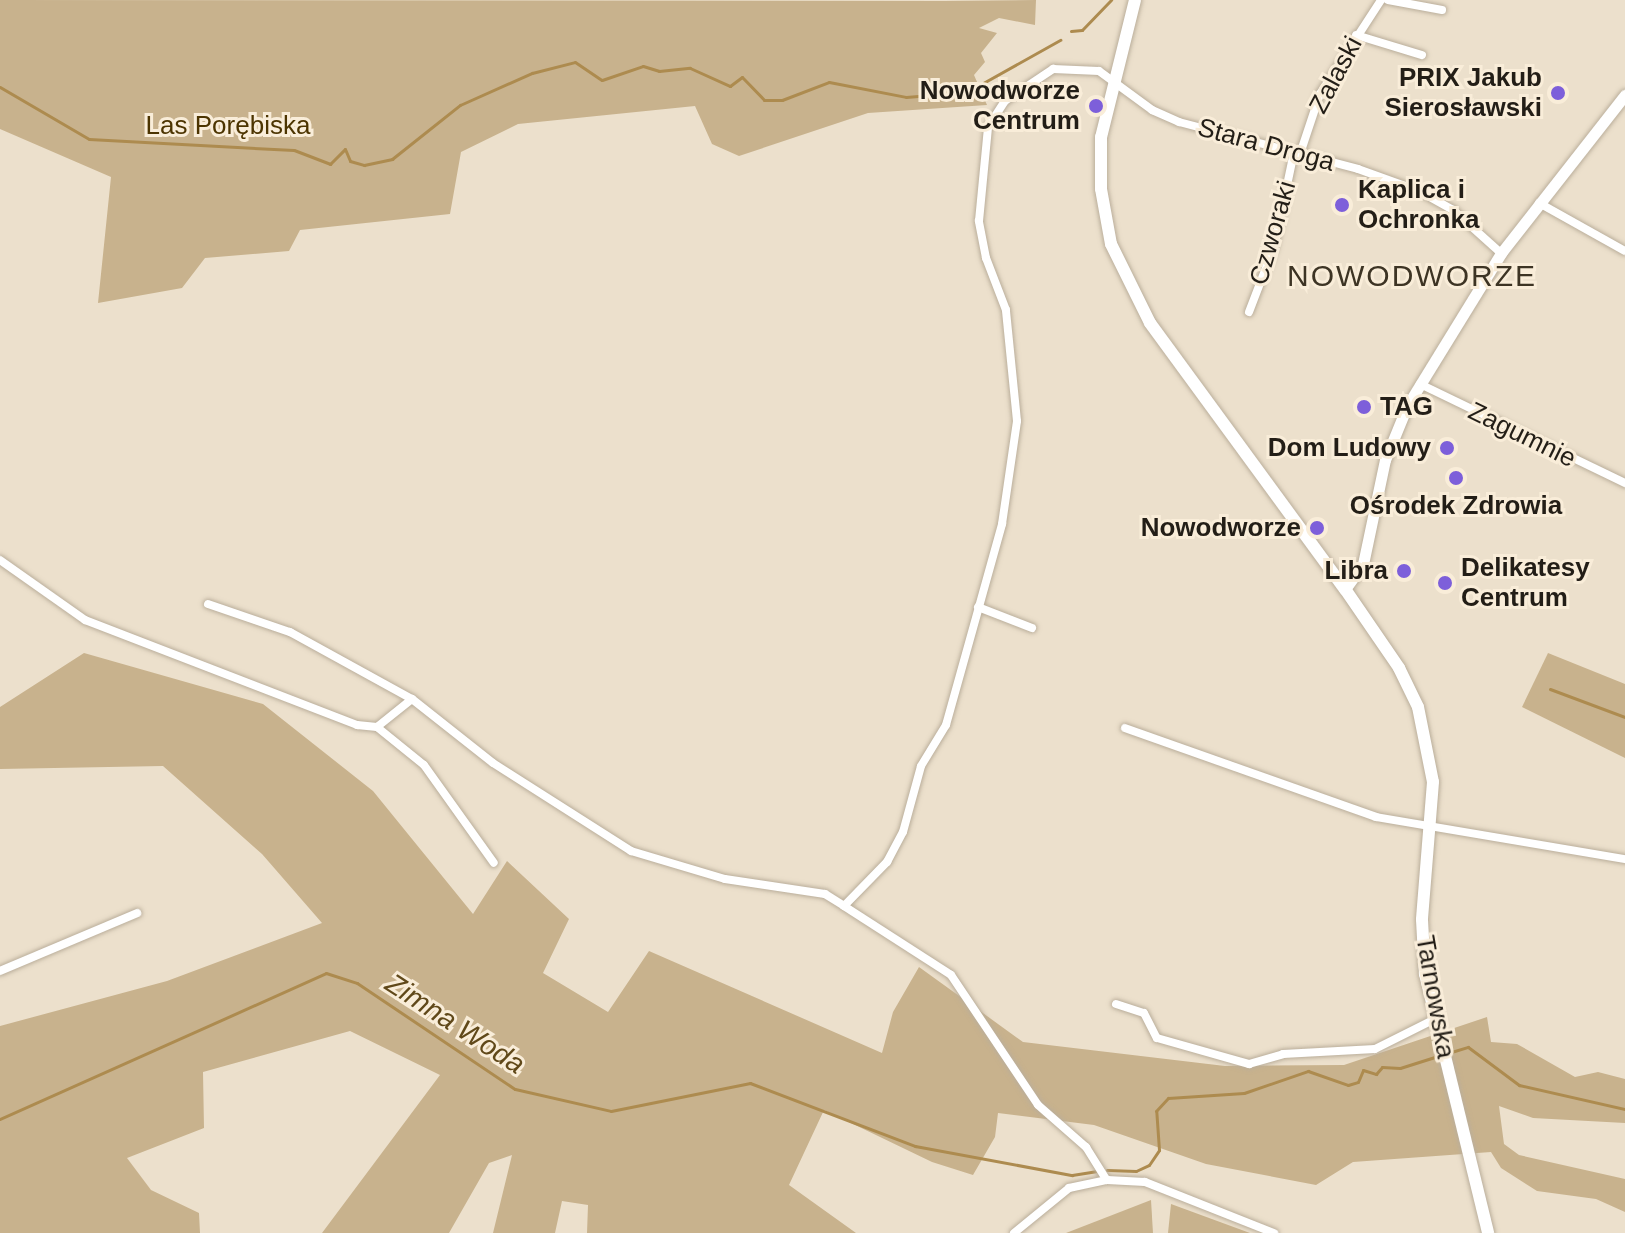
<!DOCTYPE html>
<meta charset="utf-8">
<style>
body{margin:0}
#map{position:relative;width:1625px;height:1233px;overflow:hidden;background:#ece0cc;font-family:Arial,sans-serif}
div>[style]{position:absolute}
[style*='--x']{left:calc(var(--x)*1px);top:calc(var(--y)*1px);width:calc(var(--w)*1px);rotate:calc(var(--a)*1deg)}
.green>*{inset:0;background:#c8b28d}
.stream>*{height:3px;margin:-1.5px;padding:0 1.5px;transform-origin:1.5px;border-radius:1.5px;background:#ad8b4f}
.roads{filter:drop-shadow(0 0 2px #baae9b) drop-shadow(0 0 2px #baae9b)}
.minor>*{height:8px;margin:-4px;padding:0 4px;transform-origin:4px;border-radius:4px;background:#fff}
.tertiary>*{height:11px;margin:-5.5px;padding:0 5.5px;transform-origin:5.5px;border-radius:5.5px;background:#fff}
.secondary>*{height:12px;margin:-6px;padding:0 6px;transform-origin:6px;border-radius:6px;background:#fff}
.dots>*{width:22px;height:22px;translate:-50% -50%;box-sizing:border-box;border:4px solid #f9edd9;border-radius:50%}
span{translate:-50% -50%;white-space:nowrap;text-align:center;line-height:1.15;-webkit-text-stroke:6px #f9edd9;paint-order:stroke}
.street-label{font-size:26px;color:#231e17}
.poi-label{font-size:26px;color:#231e17;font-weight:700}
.right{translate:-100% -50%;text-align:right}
.left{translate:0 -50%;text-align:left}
.park-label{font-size:26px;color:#4c3400}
.water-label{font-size:28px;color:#604819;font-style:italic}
.quarter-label{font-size:30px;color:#3d3424;letter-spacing:2px}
</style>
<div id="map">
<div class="green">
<i style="clip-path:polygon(0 0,944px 1px,1036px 0,1035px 25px,999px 18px,979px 28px,997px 33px,981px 53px,985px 62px,974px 75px,987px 105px,868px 113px,739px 156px,712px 144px,695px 106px,518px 124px,461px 152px,450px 214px,300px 230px,289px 251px,205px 258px,182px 288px,98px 303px,111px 177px,0 129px)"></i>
<i style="clip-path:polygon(84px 653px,263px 704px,373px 791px,473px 914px,507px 861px,569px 919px,543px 973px,608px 1012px,649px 951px,882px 1053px,893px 1012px,919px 967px,1023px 1042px,1225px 1066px,1344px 1065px,1487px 1017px,1491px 1042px,1517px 1044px,1575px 1077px,1598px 1072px,1625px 1079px,1625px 1123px,1533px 1118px,1499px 1106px,1504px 1144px,1519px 1155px,1625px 1179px,1625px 1212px,1596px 1199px,1537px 1191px,1501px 1168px,1491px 1152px,1353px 1162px,1316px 1185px,1206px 1164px,1094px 1125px,998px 1113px,995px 1137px,973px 1175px,932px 1162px,824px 1110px,789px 1185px,856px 1233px,587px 1233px,588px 1205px,562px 1201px,555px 1233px,493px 1233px,512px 1155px,489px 1163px,449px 1233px,322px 1233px,440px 1075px,350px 1031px,203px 1072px,204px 1128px,127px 1158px,151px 1190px,199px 1213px,200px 1233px,0 1233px,0 1026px,167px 981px,322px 923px,262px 854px,163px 766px,0 769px,0 707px)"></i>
<i style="clip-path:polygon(1548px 653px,1625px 684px,1625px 758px,1522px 707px)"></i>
<i style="clip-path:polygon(1151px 1200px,1153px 1233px,1066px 1233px)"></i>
<i style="clip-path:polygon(1171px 1204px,1250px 1233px,1168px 1233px)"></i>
</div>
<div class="stream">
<i style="--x:1071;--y:31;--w:11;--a:-5"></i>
<i style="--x:1082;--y:30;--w:42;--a:-46"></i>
<i style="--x:0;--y:87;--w:103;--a:30.3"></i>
<i style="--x:89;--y:139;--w:205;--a:3.1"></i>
<i style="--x:294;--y:150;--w:39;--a:21"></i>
<i style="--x:330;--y:164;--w:21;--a:-45"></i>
<i style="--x:345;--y:149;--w:13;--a:67"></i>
<i style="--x:350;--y:161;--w:15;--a:16"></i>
<i style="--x:364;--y:165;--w:29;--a:-12"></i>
<i style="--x:392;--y:159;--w:87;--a:-38.5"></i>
<i style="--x:460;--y:105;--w:79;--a:-24"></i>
<i style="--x:532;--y:73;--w:44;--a:-14.3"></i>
<i style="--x:575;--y:62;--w:32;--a:34"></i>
<i style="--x:602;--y:80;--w:43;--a:-18.9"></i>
<i style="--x:643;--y:66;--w:17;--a:17"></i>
<i style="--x:659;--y:71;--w:31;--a:-6"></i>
<i style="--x:690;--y:68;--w:44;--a:24.2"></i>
<i style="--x:730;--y:86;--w:15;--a:-37"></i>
<i style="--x:742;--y:77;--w:32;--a:46"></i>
<i style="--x:764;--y:100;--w:18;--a:0"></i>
<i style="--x:782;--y:100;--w:50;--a:-21"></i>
<i style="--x:829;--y:82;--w:78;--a:11"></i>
<i style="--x:906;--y:97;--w:61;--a:-4.7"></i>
<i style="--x:967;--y:92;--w:107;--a:-29.2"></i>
<i style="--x:1550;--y:689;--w:80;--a:20.5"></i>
<i style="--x:1448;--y:1053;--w:21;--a:-17"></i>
<i style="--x:1468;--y:1047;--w:64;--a:36.7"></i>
<i style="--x:1519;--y:1085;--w:109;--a:12.8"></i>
<i style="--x:0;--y:1119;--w:357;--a:-24.1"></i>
<i style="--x:326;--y:973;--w:33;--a:18"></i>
<i style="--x:357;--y:983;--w:190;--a:33.9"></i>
<i style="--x:515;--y:1089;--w:98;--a:12.9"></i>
<i style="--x:611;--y:1111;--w:142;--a:-11.4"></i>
<i style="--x:750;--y:1083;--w:177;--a:20.9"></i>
<i style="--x:915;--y:1146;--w:160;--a:10.5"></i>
<i style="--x:1072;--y:1175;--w:24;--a:-9"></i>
<i style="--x:1107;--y:1170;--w:29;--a:2"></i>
<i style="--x:1136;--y:1171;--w:14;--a:-25"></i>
<i style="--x:1149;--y:1165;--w:18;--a:-56"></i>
<i style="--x:1159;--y:1150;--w:39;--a:-94"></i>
<i style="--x:1156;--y:1111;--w:18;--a:-47"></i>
<i style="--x:1168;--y:1098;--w:76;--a:-3.8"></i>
<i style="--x:1244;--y:1093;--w:68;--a:-19"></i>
<i style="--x:1308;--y:1071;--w:42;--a:19.3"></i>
<i style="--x:1348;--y:1085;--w:10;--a:-17"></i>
<i style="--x:1358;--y:1082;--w:13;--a:-67"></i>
<i style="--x:1363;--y:1070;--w:14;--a:17"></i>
<i style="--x:1376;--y:1074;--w:9;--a:-49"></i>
<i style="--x:1382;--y:1067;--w:18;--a:3"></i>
<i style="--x:1400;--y:1068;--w:43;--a:-17.6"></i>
</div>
<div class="roads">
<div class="minor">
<i style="--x:1388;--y:0;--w:55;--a:10.5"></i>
<i style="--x:1356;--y:35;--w:69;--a:16.9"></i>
<i style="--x:1300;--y:154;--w:63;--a:-71.6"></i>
<i style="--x:1320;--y:94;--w:112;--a:-57"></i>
<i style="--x:1539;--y:203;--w:98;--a:29.2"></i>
<i style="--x:1249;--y:312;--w:70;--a:-69"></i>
<i style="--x:1274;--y:247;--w:97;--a:-78.1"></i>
<i style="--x:1420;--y:384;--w:228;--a:25.8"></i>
<i style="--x:0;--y:560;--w:104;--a:35.2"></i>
<i style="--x:85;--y:620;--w:292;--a:21.1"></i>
<i style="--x:357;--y:725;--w:20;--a:6"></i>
<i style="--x:377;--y:727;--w:45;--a:-38.7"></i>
<i style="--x:208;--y:604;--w:87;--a:18.9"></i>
<i style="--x:290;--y:632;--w:139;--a:28.8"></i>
<i style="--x:412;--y:699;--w:103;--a:38.3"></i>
<i style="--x:493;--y:763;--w:164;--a:32.5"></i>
<i style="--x:631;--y:851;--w:98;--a:16.6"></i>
<i style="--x:725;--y:879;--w:101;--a:8.5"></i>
<i style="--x:825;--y:894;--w:22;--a:32"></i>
<i style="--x:844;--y:906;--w:62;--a:-45.7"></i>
<i style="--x:887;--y:862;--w:34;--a:-62"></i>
<i style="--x:903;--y:832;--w:68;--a:-74.7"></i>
<i style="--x:921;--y:766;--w:48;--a:-58.6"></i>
<i style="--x:946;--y:725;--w:209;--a:-74.4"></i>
<i style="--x:1002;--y:524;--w:104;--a:-81.7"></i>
<i style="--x:1017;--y:421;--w:112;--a:-95.7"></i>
<i style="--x:1006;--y:310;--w:56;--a:-111"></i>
<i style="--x:986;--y:258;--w:38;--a:-101"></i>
<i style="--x:979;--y:221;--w:94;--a:-84.5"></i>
<i style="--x:988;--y:127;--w:31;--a:-57"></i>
<i style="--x:1005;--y:101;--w:58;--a:-33.7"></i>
<i style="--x:1053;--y:69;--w:46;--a:2.5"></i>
<i style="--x:1099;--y:71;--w:66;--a:36.3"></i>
<i style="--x:1152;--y:110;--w:30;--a:24"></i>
<i style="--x:1179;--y:122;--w:185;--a:14.7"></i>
<i style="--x:1358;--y:169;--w:65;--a:19.8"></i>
<i style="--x:1419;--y:191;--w:39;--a:29"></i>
<i style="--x:1453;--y:210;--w:64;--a:41.9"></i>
<i style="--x:978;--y:607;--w:58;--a:21.3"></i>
<i style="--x:377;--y:727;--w:60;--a:39"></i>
<i style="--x:424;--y:765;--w:120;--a:54.5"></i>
<i style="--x:1125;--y:728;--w:266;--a:19.5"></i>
<i style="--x:1376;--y:817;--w:253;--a:9.6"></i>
<i style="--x:844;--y:906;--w:127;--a:32.8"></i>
<i style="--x:951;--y:975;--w:156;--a:56.2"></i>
<i style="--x:1038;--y:1105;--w:64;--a:41.2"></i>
<i style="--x:1086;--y:1147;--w:39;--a:58"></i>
<i style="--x:0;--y:971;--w:149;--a:-22.9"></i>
<i style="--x:1116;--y:1004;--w:29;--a:18"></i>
<i style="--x:1144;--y:1013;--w:28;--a:63"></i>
<i style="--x:1157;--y:1038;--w:96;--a:15.8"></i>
<i style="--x:1249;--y:1064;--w:35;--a:-16"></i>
<i style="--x:1283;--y:1054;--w:92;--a:-3.1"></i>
<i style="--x:1375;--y:1049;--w:67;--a:-26.6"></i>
<i style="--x:1014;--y:1233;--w:71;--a:-39.3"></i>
<i style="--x:1069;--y:1188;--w:39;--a:-12"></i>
<i style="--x:1107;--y:1180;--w:38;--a:3"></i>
<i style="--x:1145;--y:1182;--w:139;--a:21.6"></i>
</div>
<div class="tertiary">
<i style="--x:1345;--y:589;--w:31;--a:-54"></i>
<i style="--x:1363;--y:564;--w:106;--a:-78.1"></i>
<i style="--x:1385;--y:460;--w:58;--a:-67.8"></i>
<i style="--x:1407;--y:406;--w:180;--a:-58.4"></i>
<i style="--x:1501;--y:253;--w:201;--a:-51.9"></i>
</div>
<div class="secondary">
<i style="--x:1135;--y:0;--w:141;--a:103.9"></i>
<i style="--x:1101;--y:137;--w:52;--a:90"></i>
<i style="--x:1101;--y:189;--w:56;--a:79.7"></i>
<i style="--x:1111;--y:244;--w:88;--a:63.7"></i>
<i style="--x:1150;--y:323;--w:330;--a:53.8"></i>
<i style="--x:1345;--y:589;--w:96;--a:55.6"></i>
<i style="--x:1399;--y:668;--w:43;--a:64"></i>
<i style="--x:1418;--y:707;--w:76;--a:78.7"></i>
<i style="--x:1433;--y:782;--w:138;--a:94.6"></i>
<i style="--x:1422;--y:920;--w:54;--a:86.8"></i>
<i style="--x:1425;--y:974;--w:267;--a:76.3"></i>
</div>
</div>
<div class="dots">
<i style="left:1558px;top:93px;background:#7d5fda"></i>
<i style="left:1096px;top:106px;background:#7d5fda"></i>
<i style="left:1342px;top:205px;background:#7d5fda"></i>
<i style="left:1364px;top:407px;background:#7d5fda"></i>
<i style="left:1447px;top:448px;background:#7d5fda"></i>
<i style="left:1456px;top:478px;background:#7d5fda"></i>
<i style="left:1317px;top:528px;background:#7d5fda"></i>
<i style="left:1404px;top:571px;background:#7d5fda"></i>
<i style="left:1445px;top:583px;background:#7d5fda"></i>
</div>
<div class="street-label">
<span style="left:1336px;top:75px;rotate:-62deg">Zalaski</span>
<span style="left:1266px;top:145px;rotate:15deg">Stara Droga</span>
<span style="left:1273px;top:233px;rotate:-74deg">Czworaki</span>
<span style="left:1522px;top:435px;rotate:26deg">Zagumnie</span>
<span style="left:1435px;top:997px;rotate:80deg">Tarnowska</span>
</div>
<div class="poi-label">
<span class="right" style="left:1542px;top:93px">PRIX Jakub<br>Sierosławski</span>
<span class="right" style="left:1080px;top:106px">Nowodworze<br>Centrum</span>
<span class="left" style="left:1358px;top:205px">Kaplica i<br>Ochronka</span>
<span class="left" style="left:1380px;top:407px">TAG</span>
<span class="right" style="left:1431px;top:448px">Dom Ludowy</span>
<span style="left:1456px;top:506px">Ośrodek Zdrowia</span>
<span class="right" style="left:1301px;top:528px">Nowodworze</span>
<span class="left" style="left:1461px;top:583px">Delikatesy<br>Centrum</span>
<span class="right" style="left:1388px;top:571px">Libra</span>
</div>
<div class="park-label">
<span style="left:228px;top:126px">Las Porębiska</span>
</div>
<div class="water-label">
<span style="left:455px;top:1024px;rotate:33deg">Zimna Woda</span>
</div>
<div class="quarter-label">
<span style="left:1412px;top:276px">NOWODWORZE</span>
</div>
</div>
